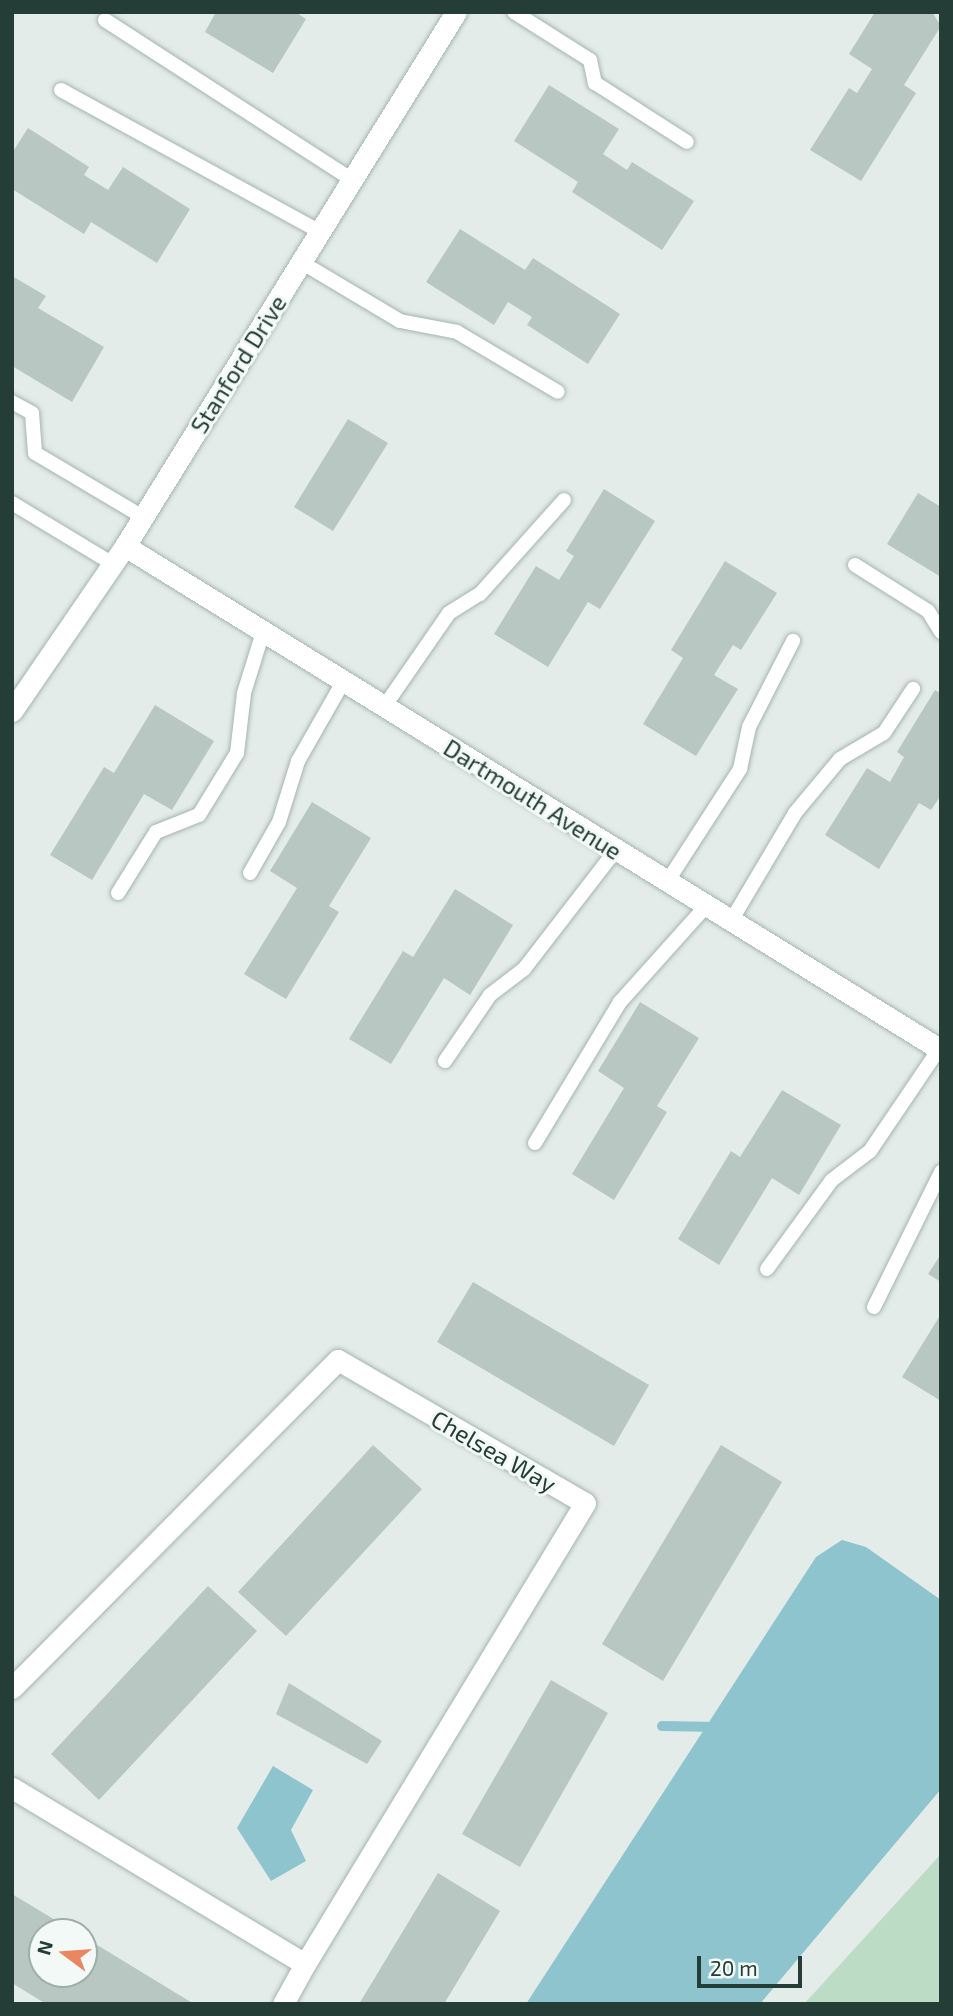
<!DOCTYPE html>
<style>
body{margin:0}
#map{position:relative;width:953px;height:2016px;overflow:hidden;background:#e3ece8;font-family:"Exo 2",sans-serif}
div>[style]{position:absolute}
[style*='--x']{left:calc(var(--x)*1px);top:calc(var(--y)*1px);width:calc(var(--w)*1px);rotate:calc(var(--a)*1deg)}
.green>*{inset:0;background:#bddcc6}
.water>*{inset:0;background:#8ec4ce}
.stream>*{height:10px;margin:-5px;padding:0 5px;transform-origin:5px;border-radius:5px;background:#8ec4ce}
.building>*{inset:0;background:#b8c7c1}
.roads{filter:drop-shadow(0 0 2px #a6b4af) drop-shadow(0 0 2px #a6b4af)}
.service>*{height:14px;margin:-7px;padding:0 7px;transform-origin:7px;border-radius:7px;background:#fff}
.minor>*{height:21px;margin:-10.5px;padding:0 10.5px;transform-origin:10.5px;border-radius:10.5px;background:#fff}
span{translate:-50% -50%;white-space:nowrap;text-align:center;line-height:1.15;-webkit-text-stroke:6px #f3f9f6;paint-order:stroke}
.street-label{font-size:24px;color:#243d36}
.frame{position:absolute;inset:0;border:14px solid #243d36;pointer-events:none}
.north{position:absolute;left:28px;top:1918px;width:70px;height:70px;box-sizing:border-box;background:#f3f9f6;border:2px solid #a0aea9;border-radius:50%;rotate:286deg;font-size:19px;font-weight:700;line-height:28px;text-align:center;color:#243d36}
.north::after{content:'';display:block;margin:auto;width:24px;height:32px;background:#eb8662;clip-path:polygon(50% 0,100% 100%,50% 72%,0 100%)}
.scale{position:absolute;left:697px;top:1956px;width:105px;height:32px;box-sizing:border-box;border:4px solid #243d36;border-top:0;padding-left:9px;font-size:21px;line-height:24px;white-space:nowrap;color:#243d36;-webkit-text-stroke:5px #f3f9f6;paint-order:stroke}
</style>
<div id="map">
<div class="green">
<i style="clip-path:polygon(941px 1854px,941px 2004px,804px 2004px)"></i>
</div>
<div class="water">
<i style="clip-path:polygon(842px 1540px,866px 1547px,941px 1600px,941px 1789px,760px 2004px,526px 2004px,816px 1557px)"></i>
<i style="clip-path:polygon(273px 1766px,313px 1790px,291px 1830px,306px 1861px,271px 1881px,237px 1828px)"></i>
</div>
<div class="stream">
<i style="--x:662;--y:1726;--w:57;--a:1"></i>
</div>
<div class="building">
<i style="clip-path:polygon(216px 12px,295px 12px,306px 19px,273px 73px,205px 32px)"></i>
<i style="clip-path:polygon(875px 12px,932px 12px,941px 26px,904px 85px,916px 93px,861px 181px,810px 150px,849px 88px,857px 93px,872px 69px,849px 54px)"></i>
<i style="clip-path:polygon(549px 85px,619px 129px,603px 154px,627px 170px,632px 162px,694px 201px,662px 250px,572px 192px,578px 182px,514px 141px)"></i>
<i style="clip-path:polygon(28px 128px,89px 167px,84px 175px,108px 190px,123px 167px,190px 209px,157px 263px,91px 222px,84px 234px,12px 189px,12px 153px)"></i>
<i style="clip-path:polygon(460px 229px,525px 270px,533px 258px,620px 314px,588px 364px,527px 325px,532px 317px,508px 302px,494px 325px,426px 282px)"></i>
<i style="clip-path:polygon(12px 276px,46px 296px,38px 308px,104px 347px,72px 402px,12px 366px)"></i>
<i style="clip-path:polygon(348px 419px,388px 443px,333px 531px,294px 507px)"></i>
<i style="clip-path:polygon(604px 489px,655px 521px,600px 609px,588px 602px,548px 667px,494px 634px,536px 566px,559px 580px,574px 556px,566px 551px)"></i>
<i style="clip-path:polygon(918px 493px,941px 507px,941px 577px,887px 544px)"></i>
<i style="clip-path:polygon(725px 561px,777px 593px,741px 650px,733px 645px,714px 675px,738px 689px,696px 756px,643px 724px,683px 658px,671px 650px)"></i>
<i style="clip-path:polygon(935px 690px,941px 694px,941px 795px,931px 810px,919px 803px,879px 869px,825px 835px,867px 768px,890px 782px,904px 757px,897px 752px)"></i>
<i style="clip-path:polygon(155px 705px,214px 741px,172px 810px,144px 794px,92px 880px,50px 855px,104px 767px,114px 773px)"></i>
<i style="clip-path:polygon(312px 802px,371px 838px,329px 906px,339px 912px,286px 999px,244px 974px,297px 888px,270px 871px)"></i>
<i style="clip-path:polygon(455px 889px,513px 925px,470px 995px,444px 978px,391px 1064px,349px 1039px,403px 951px,413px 957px)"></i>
<i style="clip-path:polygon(640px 1002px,699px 1038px,657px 1106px,667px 1112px,614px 1200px,572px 1174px,624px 1088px,598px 1071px)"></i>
<i style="clip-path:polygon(782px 1090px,841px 1125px,799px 1195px,772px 1178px,719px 1265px,678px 1239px,731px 1151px,740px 1157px)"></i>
<i style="clip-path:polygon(941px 1254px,941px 1282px,928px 1274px)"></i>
<i style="clip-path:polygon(473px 1282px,649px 1385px,614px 1446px,437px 1342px)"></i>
<i style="clip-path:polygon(941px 1314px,941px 1401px,902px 1377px)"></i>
<i style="clip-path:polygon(373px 1445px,422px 1489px,286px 1636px,238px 1592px)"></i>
<i style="clip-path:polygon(721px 1445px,782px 1482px,663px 1681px,602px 1644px)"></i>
<i style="clip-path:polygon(208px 1586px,257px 1631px,99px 1800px,51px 1754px)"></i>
<i style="clip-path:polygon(551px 1680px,608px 1713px,520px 1867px,462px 1834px)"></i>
<i style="clip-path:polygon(289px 1683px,382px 1741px,367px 1764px,276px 1714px)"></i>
<i style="clip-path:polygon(438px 1873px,500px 1911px,444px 2004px,359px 2004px)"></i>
<i style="clip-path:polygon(12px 1894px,75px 1932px,42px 1932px,42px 1974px,84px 1974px,84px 1937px,194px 2004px,46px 2004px,12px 1983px)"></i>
</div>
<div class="roads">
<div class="service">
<i style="--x:514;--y:12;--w:90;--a:32.3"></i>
<i style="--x:590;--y:60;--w:24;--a:78"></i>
<i style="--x:595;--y:83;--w:109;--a:32.7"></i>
<i style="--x:105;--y:20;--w:294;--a:32.9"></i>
<i style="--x:61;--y:90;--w:295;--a:28.7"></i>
<i style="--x:301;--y:262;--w:115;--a:30.8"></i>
<i style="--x:400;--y:321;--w:58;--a:10.9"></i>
<i style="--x:457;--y:332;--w:117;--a:30.7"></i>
<i style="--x:12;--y:402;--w:23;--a:29"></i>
<i style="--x:32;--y:413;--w:40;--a:85.7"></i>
<i style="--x:35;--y:453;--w:126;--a:30.7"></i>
<i style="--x:12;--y:503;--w:118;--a:31.1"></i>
<i style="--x:855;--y:565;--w:86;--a:32.2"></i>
<i style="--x:928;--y:611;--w:25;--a:58"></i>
<i style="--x:384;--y:707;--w:114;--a:-55.3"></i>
<i style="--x:449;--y:613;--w:36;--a:-32"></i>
<i style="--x:480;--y:594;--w:126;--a:-48.2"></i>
<i style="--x:250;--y:873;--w:59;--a:-60.4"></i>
<i style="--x:279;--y:822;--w:64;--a:-72.7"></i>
<i style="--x:298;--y:761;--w:91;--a:-60.3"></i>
<i style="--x:667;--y:882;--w:135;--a:-57.1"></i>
<i style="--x:740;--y:769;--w:43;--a:-77.9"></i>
<i style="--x:749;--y:727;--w:97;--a:-62.9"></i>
<i style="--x:118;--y:893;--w:72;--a:-58.1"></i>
<i style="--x:156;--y:832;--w:46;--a:-21.6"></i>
<i style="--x:199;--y:815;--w:73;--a:-58.5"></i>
<i style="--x:237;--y:753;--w:60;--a:-83.3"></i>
<i style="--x:244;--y:693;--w:64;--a:-72.7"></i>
<i style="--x:731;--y:921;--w:126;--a:-59.3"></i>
<i style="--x:795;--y:813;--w:70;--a:-50.2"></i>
<i style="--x:840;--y:759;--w:51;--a:-30.6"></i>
<i style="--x:884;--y:733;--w:53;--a:-56.6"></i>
<i style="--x:445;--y:1061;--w:80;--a:-55.7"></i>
<i style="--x:490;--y:995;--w:43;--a:-37.4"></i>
<i style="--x:524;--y:969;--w:150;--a:-52.3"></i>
<i style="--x:535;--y:1143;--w:165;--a:-58.9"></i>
<i style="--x:620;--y:1002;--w:129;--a:-48.1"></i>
<i style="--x:767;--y:1269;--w:110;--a:-53.9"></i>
<i style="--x:832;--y:1180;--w:48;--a:-37.3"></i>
<i style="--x:870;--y:1151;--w:123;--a:-55.9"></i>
<i style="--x:874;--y:1307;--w:151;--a:-63.6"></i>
</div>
<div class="minor">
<i style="--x:125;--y:546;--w:959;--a:31.7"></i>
<i style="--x:12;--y:711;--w:200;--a:-55.6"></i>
<i style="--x:125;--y:546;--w:628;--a:-58.21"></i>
<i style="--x:12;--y:1688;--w:462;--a:-45.2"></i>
<i style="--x:338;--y:1360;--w:285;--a:30.1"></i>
<i style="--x:585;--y:1503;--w:539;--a:121.27"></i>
<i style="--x:305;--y:1964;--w:342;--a:-149"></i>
<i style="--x:283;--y:2004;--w:46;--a:-61.2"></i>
</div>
</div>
<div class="street-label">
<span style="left:238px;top:364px;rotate:-58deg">Stanford Drive</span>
<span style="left:533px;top:799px;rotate:32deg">Dartmouth Avenue</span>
<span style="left:494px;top:1451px;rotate:30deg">Chelsea Way</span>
</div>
<div class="frame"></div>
<div class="north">N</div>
<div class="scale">20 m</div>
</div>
